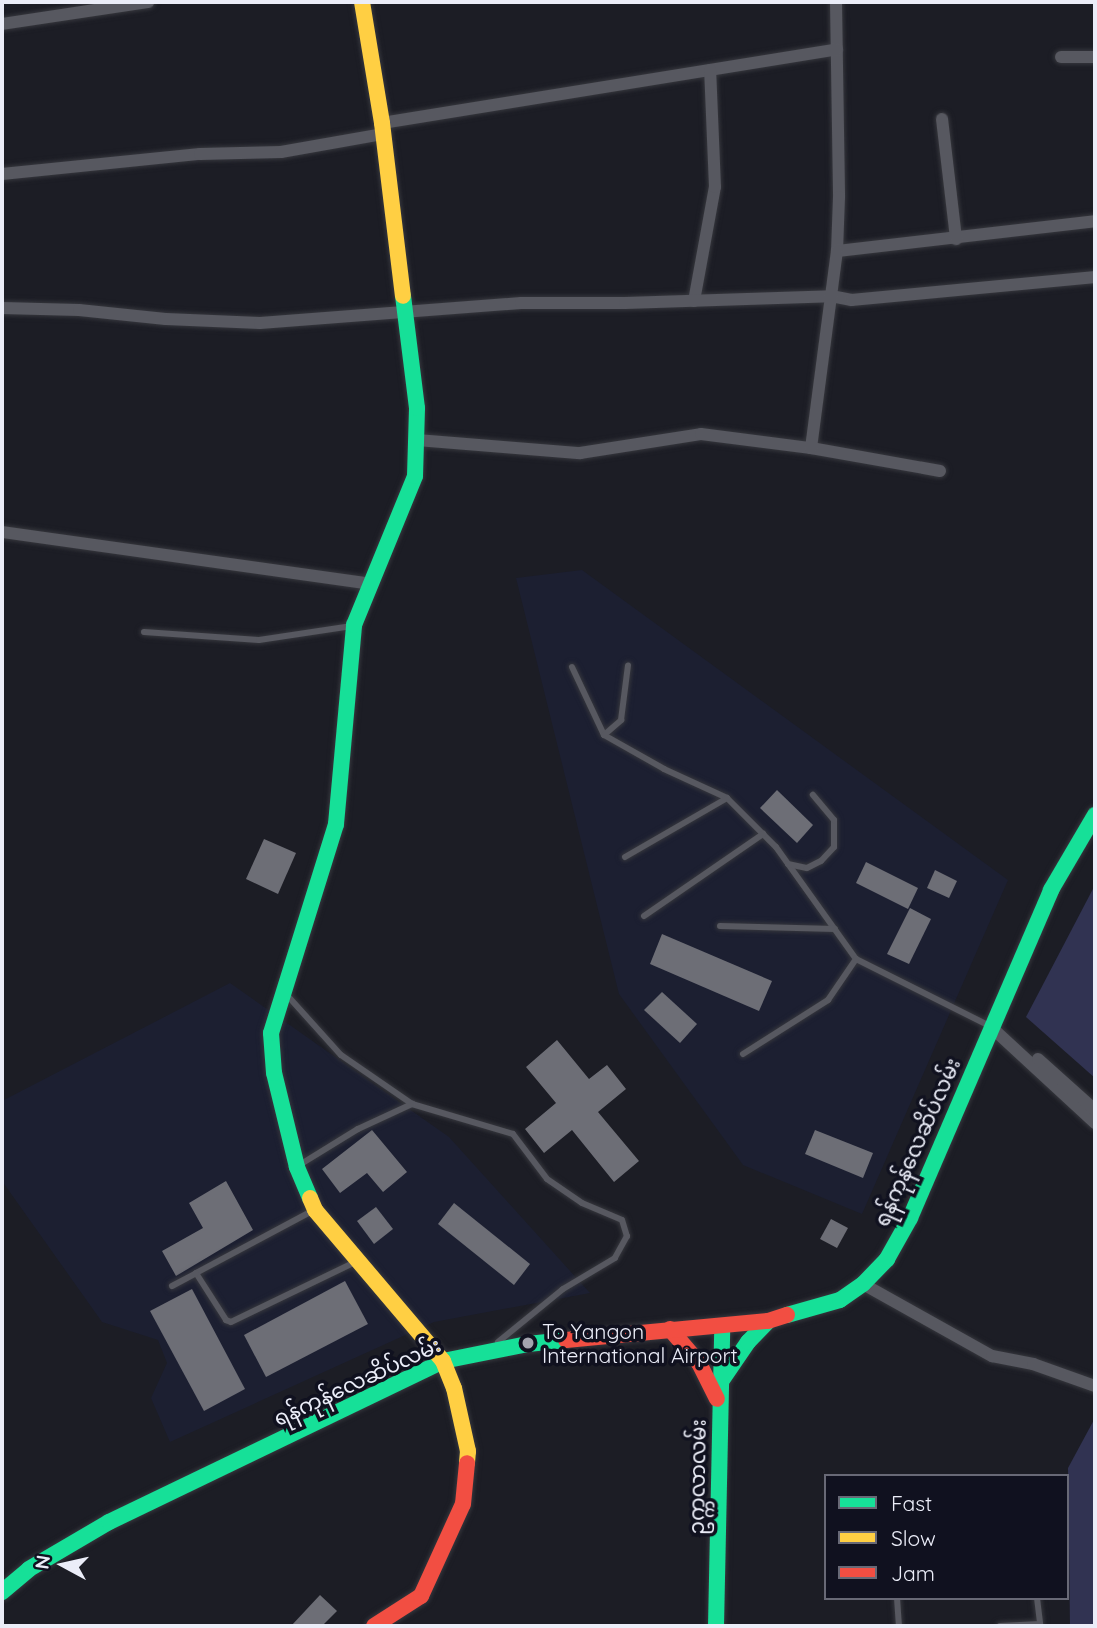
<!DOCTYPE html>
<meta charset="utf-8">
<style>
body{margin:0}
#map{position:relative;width:1097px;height:1628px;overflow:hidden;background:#1c1d25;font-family:Quicksand,"Noto Sans Myanmar",sans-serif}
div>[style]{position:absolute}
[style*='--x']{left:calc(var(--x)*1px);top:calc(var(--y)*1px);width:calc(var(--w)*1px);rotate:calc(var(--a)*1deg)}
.built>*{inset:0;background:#1c1f31}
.green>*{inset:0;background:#313352}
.building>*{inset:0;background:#6d6e76}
.roads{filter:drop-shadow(0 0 2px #36373d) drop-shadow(0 0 2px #36373d)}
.lane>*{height:6px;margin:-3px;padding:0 3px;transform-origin:3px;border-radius:3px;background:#575860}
.street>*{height:12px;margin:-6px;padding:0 6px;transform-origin:6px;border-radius:6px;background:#575860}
.fast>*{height:16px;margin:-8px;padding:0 8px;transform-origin:8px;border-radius:8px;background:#16e098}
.slow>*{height:16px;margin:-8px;padding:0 8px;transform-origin:8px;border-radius:8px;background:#ffcf43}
.jam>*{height:16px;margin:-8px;padding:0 8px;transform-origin:8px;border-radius:8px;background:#f24e42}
.dots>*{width:19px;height:19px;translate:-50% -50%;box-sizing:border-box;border:4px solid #10111f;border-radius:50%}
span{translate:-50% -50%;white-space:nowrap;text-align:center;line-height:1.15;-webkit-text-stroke:7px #10111f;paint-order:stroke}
.street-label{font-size:21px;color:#ebedf8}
.poi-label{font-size:21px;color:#ebedf8}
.left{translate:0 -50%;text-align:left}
.frame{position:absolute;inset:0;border:4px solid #ebedf8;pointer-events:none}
.legend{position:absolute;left:824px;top:1474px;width:245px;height:126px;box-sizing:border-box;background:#10111f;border:2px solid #686976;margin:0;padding:9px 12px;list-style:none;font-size:21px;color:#ebedf8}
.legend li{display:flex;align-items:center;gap:14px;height:35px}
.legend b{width:35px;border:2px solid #686976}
.north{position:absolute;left:28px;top:1530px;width:70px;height:70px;-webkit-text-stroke:5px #10111f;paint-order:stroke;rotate:278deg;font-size:19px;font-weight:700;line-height:28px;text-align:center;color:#ebedf8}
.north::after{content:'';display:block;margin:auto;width:24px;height:32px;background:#ebedf8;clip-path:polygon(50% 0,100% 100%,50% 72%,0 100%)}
</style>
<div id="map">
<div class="built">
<i style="clip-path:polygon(582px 570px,1008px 880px,862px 1214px,743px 1165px,619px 994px,516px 578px)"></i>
<i style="clip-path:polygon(230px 983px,449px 1137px,590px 1293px,434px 1322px,170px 1442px,151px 1398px,167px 1363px,158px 1340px,102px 1322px,2px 1181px,2px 1101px)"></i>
</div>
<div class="green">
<i style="clip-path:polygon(1095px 885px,1095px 1078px,1026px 1017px)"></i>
<i style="clip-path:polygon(1095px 1418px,1095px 1626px,1070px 1626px,1068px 1468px)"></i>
</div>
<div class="building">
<i style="clip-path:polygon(777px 790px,813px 825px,797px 843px,760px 808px)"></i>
<i style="clip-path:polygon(264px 839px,296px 853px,278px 894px,246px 879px)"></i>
<i style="clip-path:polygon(866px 862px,918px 888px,908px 909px,856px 883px)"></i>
<i style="clip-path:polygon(935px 870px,957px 881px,949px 898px,927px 888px)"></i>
<i style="clip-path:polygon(910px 908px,931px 919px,909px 964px,887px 954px)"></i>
<i style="clip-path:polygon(662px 934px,772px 981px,759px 1011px,650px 964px)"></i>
<i style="clip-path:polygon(662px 992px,697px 1024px,680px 1043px,644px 1010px)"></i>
<i style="clip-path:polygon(557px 1040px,589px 1079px,607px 1065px,626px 1089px,598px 1112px,639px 1161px,614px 1182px,572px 1130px,544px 1153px,525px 1129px,556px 1103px,526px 1067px)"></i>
<i style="clip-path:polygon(372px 1130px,407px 1172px,383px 1192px,367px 1173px,340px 1193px,322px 1169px)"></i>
<i style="clip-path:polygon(815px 1130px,873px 1153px,863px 1178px,805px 1154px)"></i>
<i style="clip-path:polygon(226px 1181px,253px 1230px,176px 1276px,162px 1251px,203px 1228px,189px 1203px)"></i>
<i style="clip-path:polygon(454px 1203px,530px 1264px,514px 1285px,438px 1224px)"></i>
<i style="clip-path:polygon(376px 1207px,393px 1229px,374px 1244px,357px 1221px)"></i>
<i style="clip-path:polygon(831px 1219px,848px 1228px,837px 1248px,820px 1239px)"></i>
<i style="clip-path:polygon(345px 1281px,368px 1324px,266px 1377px,244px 1335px)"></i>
<i style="clip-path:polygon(192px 1289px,245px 1389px,204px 1411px,150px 1311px)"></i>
<i style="clip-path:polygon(320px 1595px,337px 1611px,322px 1626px,291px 1626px)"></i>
</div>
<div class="roads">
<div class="lane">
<i style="--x:144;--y:632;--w:115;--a:4"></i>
<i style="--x:259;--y:640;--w:94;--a:-8.6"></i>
<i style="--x:572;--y:667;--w:75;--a:64.8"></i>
<i style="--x:604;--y:735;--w:69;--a:29.5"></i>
<i style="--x:664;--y:769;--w:69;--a:24.7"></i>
<i style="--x:727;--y:798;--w:69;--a:45"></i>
<i style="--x:776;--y:847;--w:138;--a:54.5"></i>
<i style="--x:856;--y:959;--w:148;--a:26.6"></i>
<i style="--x:604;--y:735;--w:23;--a:-41"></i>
<i style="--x:621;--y:720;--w:55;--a:-82.7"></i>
<i style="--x:625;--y:857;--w:118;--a:-30"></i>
<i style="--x:788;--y:864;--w:19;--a:12"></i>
<i style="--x:807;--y:868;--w:16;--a:-27"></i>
<i style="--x:821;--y:861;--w:19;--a:-47"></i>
<i style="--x:834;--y:847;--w:27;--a:-90"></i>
<i style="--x:834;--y:820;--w:33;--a:-130"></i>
<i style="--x:644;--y:916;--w:145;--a:-34.6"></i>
<i style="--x:720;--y:926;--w:115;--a:1.5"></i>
<i style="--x:286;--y:994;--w:82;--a:48"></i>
<i style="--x:341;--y:1055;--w:86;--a:34.6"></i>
<i style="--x:412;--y:1104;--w:105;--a:16.5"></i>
<i style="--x:513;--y:1134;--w:56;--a:52.9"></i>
<i style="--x:547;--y:1179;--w:42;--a:34.4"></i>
<i style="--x:582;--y:1203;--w:43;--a:23"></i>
<i style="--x:622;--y:1220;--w:17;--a:73"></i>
<i style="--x:627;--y:1236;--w:25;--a:119"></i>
<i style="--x:615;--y:1258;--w:61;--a:149.2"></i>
<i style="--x:563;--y:1289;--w:84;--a:140.8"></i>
<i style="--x:743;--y:1054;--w:101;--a:-32.4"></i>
<i style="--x:828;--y:1000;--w:50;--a:-55.7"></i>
<i style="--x:301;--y:1164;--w:67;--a:-31.6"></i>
<i style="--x:358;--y:1129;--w:60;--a:-24.8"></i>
<i style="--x:314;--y:1210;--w:134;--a:151.9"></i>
<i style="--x:196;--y:1273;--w:56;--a:57.4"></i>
<i style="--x:226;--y:1320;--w:5;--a:22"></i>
<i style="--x:231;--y:1322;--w:138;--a:-25.8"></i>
<i style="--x:172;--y:1286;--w:27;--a:-28"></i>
<i style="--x:897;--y:1598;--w:28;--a:86"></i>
<i style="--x:1037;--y:1598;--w:26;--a:83"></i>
<i style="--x:1000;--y:1626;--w:40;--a:-2.9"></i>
</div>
<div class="street">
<i style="--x:836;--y:2;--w:195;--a:89.1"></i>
<i style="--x:839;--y:197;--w:54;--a:92.1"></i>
<i style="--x:837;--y:251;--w:260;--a:-6.6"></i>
<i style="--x:2;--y:24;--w:148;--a:-8.6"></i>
<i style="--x:1061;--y:57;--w:34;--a:0"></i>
<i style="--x:942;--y:119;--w:121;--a:83.3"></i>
<i style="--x:382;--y:123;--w:461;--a:-9.2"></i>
<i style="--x:2;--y:174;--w:199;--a:-5.8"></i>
<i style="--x:200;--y:154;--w:81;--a:-1.4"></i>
<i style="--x:281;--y:152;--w:104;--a:-10"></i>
<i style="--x:694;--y:301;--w:116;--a:-79.6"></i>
<i style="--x:715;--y:187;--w:117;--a:-92.4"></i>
<i style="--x:2;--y:308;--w:77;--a:1.5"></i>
<i style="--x:79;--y:310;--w:87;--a:5.9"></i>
<i style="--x:166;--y:319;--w:94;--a:2.4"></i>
<i style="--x:260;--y:323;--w:262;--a:-4.4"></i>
<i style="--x:521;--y:303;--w:104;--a:0"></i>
<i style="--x:625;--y:303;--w:206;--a:-1.9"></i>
<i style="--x:831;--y:296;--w:21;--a:11"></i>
<i style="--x:852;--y:300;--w:244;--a:-5.4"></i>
<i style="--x:417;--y:440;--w:164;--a:4.6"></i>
<i style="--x:580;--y:453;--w:122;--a:-8.9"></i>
<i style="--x:701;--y:434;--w:111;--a:7.3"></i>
<i style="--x:811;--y:448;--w:131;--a:10.1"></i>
<i style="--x:811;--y:448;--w:199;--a:-82.5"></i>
<i style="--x:2;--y:532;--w:373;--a:8"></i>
<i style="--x:990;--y:1026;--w:143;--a:42.7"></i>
<i style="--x:1038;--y:1059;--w:76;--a:41.8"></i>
<i style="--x:863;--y:1284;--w:148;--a:29.2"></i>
<i style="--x:992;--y:1356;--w:42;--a:11"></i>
<i style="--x:1033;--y:1364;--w:66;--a:19.5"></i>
</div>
<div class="fast">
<i style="--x:310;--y:1198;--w:34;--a:-113"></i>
<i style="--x:297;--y:1167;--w:97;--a:-103.7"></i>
<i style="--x:274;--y:1073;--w:40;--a:-94.3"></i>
<i style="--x:271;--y:1033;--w:219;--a:-72.7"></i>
<i style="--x:336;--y:824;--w:200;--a:-84.8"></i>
<i style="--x:354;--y:625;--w:161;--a:-67.7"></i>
<i style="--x:415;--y:476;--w:68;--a:-88.3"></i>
<i style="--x:417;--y:408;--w:113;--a:-97.1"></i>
<i style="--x:787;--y:1315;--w:55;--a:-15.8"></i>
<i style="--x:840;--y:1300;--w:28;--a:-35"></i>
<i style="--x:863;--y:1284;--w:35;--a:-46"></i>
<i style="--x:887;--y:1259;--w:47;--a:-60.7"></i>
<i style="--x:910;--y:1218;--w:357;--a:-66.7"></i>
<i style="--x:1051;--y:890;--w:87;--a:-59.6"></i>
<i style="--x:720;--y:1383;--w:50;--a:-55.7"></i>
<i style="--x:748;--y:1342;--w:29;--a:-46"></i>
<i style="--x:2;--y:1592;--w:35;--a:-40"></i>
<i style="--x:29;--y:1569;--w:93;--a:-30.4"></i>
<i style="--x:109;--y:1522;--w:371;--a:-25.7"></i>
<i style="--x:443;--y:1361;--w:87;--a:-11.3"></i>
<i style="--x:528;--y:1344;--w:38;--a:-6"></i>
<i style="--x:716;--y:1626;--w:298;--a:-88.8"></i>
</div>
<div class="slow">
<i style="--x:362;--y:2;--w:123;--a:80.6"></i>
<i style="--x:382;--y:123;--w:174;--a:83.1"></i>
<i style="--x:310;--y:1198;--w:13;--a:67"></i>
<i style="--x:315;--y:1210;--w:198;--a:49.7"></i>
<i style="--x:443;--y:1361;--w:29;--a:68"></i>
<i style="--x:454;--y:1388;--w:65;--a:77.5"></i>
<i style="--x:468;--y:1451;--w:12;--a:95"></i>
</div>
<div class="jam">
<i style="--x:670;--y:1329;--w:45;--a:49.5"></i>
<i style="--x:699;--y:1363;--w:40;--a:63.4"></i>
<i style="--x:566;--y:1340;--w:203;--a:-5.4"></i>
<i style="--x:768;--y:1321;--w:20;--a:-18"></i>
<i style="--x:374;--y:1626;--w:56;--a:-32.6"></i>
<i style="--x:421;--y:1596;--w:101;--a:-65.5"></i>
<i style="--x:463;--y:1504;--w:41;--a:-84.4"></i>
</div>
</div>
<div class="dots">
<i style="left:528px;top:1343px;background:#a3a4ae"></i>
</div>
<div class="street-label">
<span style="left:917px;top:1142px;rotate:-66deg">ရန်ကုန်လေဆိပ်လမ်း</span>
<span style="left:357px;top:1381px;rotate:-25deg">ရန်ကုန်လေဆိပ်လမ်း</span>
<span style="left:697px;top:1477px;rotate:-89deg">ဥက္ကလာလမ်း</span>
</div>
<div class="poi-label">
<span class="left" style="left:542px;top:1343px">To Yangon<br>International Airport</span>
</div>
<div class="frame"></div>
<ul class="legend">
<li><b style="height:9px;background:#16e098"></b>Fast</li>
<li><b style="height:9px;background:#ffcf43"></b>Slow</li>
<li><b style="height:9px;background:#f24e42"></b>Jam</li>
</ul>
<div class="north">N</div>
</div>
